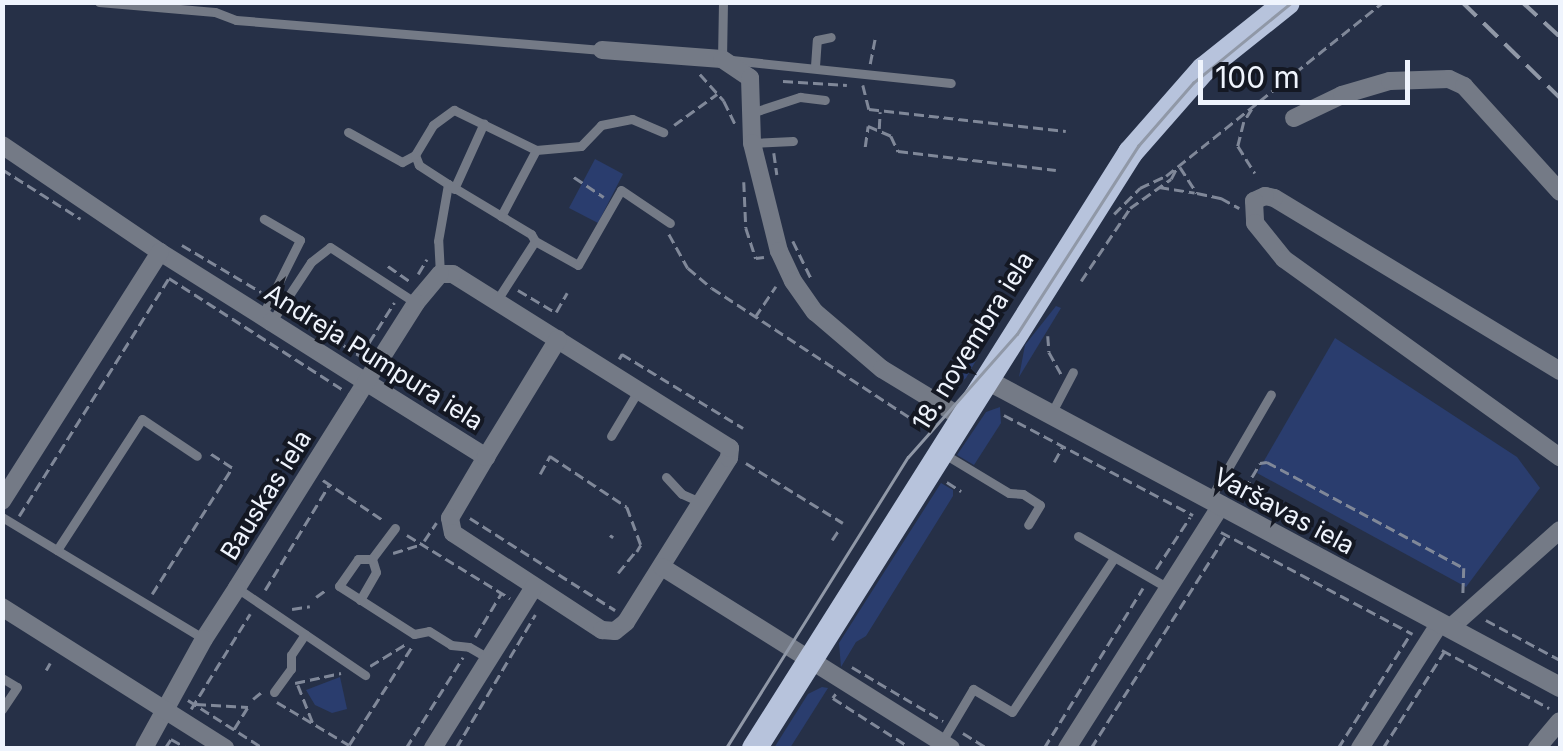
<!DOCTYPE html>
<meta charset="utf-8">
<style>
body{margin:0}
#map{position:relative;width:1563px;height:751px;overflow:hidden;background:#263047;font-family:Inter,sans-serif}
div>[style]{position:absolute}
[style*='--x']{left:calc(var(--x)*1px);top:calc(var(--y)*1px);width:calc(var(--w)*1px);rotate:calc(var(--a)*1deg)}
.green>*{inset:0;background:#2a3d6e}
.path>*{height:2.5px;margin-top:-1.25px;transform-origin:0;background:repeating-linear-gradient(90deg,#808899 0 10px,transparent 0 15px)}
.service>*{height:9px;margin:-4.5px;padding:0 4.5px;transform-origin:4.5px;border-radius:4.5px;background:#747a86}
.minor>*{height:18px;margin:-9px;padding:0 9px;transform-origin:9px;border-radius:9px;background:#747a86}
.tertiary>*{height:20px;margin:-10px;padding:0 10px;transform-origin:10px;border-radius:10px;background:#747a86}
.primary>*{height:25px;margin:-12.5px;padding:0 12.5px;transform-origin:12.5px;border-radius:12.5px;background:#b7c3dc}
.tram>*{height:2.5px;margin:-1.25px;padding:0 1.25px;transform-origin:1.25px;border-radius:1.25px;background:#9098a7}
.rail>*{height:4px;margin-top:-2px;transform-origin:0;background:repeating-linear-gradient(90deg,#9098a7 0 20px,transparent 0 30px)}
span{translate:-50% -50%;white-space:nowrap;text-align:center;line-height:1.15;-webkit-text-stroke:8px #141823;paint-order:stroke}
.street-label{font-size:25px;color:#eff4fd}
.frame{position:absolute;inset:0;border:5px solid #eff4fd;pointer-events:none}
.scale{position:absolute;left:1198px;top:60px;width:212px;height:45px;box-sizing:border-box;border:5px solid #eff4fd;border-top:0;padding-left:12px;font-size:30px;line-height:35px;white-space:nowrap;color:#eff4fd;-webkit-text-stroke:8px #141823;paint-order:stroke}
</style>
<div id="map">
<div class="green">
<i style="clip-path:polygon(595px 159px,623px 174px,598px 223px,569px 208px)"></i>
<i style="clip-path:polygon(1056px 306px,1061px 308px,1019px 377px,1025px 345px)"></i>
<i style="clip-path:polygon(994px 329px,966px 378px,953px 390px,935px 388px,952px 376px)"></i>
<i style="clip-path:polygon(1335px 338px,1517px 457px,1540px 488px,1466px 587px,1257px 473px)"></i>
<i style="clip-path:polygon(1000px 407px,1001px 423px,974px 465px,957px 455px,986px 412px)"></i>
<i style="clip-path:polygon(941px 483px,953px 490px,953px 496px,866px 636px,856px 642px,841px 667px,839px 643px)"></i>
<i style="clip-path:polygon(340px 677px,347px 709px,332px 713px,315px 705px,306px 690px)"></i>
<i style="clip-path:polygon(822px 687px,828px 688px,790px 748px,774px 748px,808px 694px)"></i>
</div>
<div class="path">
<i style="--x:870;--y:64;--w:25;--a:-79"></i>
<i style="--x:700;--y:74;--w:36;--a:48"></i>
<i style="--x:724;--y:101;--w:25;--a:64"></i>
<i style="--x:783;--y:81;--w:64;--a:3.6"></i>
<i style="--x:863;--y:85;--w:25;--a:76"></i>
<i style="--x:869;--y:109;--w:198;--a:6.4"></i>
<i style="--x:1252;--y:109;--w:15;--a:122"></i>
<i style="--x:1244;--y:122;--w:25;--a:104"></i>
<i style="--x:1238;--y:146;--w:32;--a:58"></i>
<i style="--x:674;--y:125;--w:53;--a:-35.8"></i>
<i style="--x:879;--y:129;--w:17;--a:-87"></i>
<i style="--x:865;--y:147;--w:21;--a:-82"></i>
<i style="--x:868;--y:126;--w:25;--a:23"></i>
<i style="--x:891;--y:136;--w:17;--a:65"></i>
<i style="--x:898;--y:151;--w:159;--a:6.9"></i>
<i style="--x:774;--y:153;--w:22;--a:82"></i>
<i style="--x:1180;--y:167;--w:31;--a:57"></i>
<i style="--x:1197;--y:193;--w:25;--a:12"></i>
<i style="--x:1221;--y:198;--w:21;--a:29"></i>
<i style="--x:2;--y:169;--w:93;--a:32.3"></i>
<i style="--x:574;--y:177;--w:36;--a:34"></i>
<i style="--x:744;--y:182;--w:46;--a:87.5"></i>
<i style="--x:746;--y:228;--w:32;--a:72"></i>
<i style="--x:756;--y:258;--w:8;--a:-7"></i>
<i style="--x:1159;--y:187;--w:36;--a:9"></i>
<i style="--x:1114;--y:214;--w:37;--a:-45"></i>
<i style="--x:1140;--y:188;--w:29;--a:-25"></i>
<i style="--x:1166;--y:176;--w:278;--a:-38.7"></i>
<i style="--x:669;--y:234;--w:39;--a:61"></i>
<i style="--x:688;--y:268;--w:31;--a:40"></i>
<i style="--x:712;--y:288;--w:238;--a:33.2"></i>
<i style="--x:793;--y:241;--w:41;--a:64.1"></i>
<i style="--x:182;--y:245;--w:92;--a:30.7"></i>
<i style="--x:388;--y:266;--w:28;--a:35"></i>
<i style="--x:418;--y:274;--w:17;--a:-59"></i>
<i style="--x:1081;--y:281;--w:88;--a:-56.1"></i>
<i style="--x:1130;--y:208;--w:50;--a:-35.3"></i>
<i style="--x:1171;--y:179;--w:11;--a:-63"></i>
<i style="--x:518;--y:290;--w:43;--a:30.7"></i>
<i style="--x:556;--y:312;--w:22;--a:-60"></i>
<i style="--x:293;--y:313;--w:82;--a:32.5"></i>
<i style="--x:755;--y:317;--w:37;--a:-56"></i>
<i style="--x:1048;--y:336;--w:16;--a:86"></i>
<i style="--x:1049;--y:352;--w:25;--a:61"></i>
<i style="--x:361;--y:355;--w:62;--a:-57.6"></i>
<i style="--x:619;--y:359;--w:6;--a:-59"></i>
<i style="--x:622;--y:354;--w:142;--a:31.4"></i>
<i style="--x:1004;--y:415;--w:214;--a:27.9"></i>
<i style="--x:1054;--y:462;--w:18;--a:-61"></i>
<i style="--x:746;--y:463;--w:114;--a:31.7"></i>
<i style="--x:540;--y:474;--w:21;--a:-61"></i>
<i style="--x:550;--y:456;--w:92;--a:33.5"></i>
<i style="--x:627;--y:507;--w:40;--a:69.8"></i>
<i style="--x:641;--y:545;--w:8;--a:120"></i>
<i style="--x:323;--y:480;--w:72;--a:33.7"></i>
<i style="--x:947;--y:482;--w:17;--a:33"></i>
<i style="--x:1244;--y:490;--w:31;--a:-59"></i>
<i style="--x:1260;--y:463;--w:7;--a:-8"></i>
<i style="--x:1267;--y:462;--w:224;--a:28.3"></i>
<i style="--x:1464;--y:568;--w:28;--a:92"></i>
<i style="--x:19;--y:516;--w:281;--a:-57.8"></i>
<i style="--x:169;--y:278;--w:206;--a:32.7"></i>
<i style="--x:470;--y:518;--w:172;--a:32.4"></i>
<i style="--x:1221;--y:532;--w:217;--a:28"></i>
<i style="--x:407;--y:535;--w:121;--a:31.5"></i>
<i style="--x:610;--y:535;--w:4;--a:34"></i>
<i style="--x:832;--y:540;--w:14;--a:-56"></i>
<i style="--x:424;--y:541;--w:22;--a:-56"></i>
<i style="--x:393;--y:553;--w:31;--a:-17"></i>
<i style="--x:1156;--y:569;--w:62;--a:-56.8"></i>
<i style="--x:618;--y:573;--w:28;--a:-51"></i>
<i style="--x:265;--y:590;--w:123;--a:-58.6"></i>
<i style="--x:152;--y:594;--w:149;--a:-57.6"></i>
<i style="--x:232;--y:468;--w:27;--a:-147"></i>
<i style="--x:316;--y:597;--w:14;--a:-36"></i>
<i style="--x:292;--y:609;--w:18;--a:-9"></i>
<i style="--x:1486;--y:620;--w:84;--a:28.4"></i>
<i style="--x:475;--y:637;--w:52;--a:-59"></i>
<i style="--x:1442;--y:650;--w:122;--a:28.5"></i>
<i style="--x:370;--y:666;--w:42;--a:-31.4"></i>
<i style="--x:852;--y:667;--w:106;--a:30.7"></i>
<i style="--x:46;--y:670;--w:8;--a:-60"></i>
<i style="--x:295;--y:683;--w:47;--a:-12.3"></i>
<i style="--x:298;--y:685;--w:41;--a:68.5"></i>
<i style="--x:836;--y:694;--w:5;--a:127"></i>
<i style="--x:833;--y:698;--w:93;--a:32.7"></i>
<i style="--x:253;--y:699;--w:13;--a:-39"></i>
<i style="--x:188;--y:700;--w:89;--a:32.6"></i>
<i style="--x:277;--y:702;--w:84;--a:30.8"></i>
<i style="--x:349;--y:745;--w:119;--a:-57.4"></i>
<i style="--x:196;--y:704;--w:52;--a:3.3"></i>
<i style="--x:191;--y:709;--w:112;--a:-58.2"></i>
<i style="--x:234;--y:729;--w:26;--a:-58"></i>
<i style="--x:963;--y:733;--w:28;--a:32"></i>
<i style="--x:171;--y:739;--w:18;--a:29"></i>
<i style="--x:165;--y:748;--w:14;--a:-56"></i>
<i style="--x:406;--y:748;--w:107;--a:-57.9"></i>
<i style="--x:456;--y:748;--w:155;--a:-59.3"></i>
<i style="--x:1044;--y:748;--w:188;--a:-58.3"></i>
<i style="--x:1091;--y:748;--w:252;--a:-57.6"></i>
<i style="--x:1338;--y:748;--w:133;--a:-57.6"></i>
<i style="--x:1383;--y:748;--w:114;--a:-57.6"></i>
</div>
<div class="service">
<i style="--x:99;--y:2;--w:116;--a:4.9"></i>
<i style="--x:215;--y:12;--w:22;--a:21"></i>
<i style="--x:236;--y:20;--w:367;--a:4.7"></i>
<i style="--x:723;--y:2;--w:57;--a:91"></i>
<i style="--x:722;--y:59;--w:230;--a:6"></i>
<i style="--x:815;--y:66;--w:26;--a:-86"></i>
<i style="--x:817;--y:40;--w:14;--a:-12"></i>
<i style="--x:751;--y:113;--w:52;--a:-18.1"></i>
<i style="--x:800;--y:97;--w:25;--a:7"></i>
<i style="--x:348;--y:132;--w:62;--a:29.1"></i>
<i style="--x:402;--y:162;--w:15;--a:-28"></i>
<i style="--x:752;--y:143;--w:41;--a:-2.8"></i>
<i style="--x:536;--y:150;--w:45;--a:-5.1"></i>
<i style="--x:581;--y:146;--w:29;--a:-46"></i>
<i style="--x:601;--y:125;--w:32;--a:-11"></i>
<i style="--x:632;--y:119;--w:34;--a:23"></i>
<i style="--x:448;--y:184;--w:35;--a:-147"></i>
<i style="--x:419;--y:165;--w:11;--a:-112"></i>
<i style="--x:415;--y:155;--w:35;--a:-59"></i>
<i style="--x:433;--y:125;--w:26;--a:-36"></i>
<i style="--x:454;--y:110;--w:91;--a:26"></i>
<i style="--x:536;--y:150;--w:75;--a:117.9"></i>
<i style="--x:454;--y:189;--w:72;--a:-65.6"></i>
<i style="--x:440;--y:274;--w:33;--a:-93"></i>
<i style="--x:438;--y:241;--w:58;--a:-80"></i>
<i style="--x:448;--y:184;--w:97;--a:31.1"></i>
<i style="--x:531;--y:234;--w:8;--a:60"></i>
<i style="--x:497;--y:300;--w:70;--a:-57.2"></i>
<i style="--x:535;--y:241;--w:49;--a:29.2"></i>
<i style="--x:578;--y:265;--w:86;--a:-60.2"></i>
<i style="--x:621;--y:190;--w:59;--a:34"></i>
<i style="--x:262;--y:316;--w:85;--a:-63.4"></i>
<i style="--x:300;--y:240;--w:42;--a:-149.7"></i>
<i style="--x:272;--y:321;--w:71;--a:-56.5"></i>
<i style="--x:311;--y:262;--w:24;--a:-38"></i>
<i style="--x:330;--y:247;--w:103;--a:33.1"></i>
<i style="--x:1052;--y:412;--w:45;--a:-62.3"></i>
<i style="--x:611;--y:436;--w:52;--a:-59"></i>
<i style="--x:941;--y:452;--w:79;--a:31.1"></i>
<i style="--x:1009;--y:493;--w:14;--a:4"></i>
<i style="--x:1023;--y:494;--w:20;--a:33"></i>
<i style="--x:1040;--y:505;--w:23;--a:121"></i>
<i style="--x:666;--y:477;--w:23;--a:47"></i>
<i style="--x:682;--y:494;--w:22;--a:24"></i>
<i style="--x:1210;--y:499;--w:121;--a:-59.8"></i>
<i style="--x:2;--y:517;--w:236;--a:31.1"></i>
<i style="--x:395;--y:528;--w:39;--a:127"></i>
<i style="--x:372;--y:559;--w:14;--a:180"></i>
<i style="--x:358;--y:559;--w:33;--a:125"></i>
<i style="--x:339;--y:586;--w:89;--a:32.6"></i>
<i style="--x:414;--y:634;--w:15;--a:-11"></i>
<i style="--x:429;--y:631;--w:26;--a:32"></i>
<i style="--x:451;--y:645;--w:18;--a:6"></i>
<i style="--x:469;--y:647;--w:22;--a:30"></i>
<i style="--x:1078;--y:536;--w:104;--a:30"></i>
<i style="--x:57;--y:550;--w:156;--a:-57"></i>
<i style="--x:142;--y:419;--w:66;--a:33.9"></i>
<i style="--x:237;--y:588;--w:155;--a:34.2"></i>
<i style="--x:360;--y:600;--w:32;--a:-60"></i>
<i style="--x:376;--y:572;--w:14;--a:-107"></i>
<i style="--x:2;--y:678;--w:17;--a:31"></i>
<i style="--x:17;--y:687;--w:27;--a:124"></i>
<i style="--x:274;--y:692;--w:29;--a:-54"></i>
<i style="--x:291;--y:669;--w:14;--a:-90"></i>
<i style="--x:291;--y:655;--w:25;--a:-56"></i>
<i style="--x:941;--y:743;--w:63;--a:-59.3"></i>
<i style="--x:973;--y:689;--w:45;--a:30.5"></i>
<i style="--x:1012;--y:712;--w:185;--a:-56.5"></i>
</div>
<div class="minor">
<i style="--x:602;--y:50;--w:120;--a:4.3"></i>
<i style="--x:722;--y:59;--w:34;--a:34"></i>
<i style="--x:750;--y:78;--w:65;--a:88.2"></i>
<i style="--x:752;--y:143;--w:111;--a:76"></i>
<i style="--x:779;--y:251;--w:33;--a:65"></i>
<i style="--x:793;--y:281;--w:38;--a:55"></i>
<i style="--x:815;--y:312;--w:88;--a:40.4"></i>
<i style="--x:882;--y:369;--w:92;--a:31.3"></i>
<i style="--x:1294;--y:118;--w:53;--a:-25.6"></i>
<i style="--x:1342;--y:95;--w:50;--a:-16.3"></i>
<i style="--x:1390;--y:81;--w:59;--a:-1.9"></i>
<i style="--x:1449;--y:79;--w:17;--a:25"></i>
<i style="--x:1464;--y:86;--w:143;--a:47.8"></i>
<i style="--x:2;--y:145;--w:191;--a:34.1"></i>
<i style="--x:160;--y:252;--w:131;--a:32.2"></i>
<i style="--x:271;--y:322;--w:112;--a:32.3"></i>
<i style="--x:366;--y:382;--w:142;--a:32"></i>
<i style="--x:486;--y:457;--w:71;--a:120.5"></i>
<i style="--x:450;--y:518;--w:15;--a:79"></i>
<i style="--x:453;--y:533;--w:178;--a:33.1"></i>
<i style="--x:602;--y:630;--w:13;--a:4"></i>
<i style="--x:615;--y:631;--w:14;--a:-39"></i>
<i style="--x:626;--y:622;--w:194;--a:-57.9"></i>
<i style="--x:729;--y:458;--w:10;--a:-84"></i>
<i style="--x:730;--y:448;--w:327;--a:-147.9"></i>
<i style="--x:453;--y:274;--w:13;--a:180"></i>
<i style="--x:440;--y:274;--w:38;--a:130"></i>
<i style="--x:416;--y:303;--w:75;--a:122.4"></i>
<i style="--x:376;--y:366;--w:38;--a:122"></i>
<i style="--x:356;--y:398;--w:224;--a:122.1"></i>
<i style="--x:237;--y:588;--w:61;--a:122.9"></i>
<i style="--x:204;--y:639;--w:124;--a:118.8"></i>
<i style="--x:1560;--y:371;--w:334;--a:-148.8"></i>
<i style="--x:1274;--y:198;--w:9;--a:-167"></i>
<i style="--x:1265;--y:196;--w:12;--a:156"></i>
<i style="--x:1254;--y:201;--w:22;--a:87"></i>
<i style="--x:1255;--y:223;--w:46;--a:51.1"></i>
<i style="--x:1284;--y:259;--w:340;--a:35.7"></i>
<i style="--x:486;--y:457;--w:138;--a:-58.6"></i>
<i style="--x:2;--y:501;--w:295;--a:-57.6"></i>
<i style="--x:662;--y:567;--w:341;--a:32.1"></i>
<i style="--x:2;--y:607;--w:264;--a:32.3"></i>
<i style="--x:1450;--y:628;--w:147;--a:-41.7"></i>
<i style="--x:433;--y:748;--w:190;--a:-57.9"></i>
<i style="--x:1067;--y:748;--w:288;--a:-57.6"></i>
<i style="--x:1360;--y:748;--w:148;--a:-57.4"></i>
<i style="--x:1537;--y:748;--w:35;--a:-50"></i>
</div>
<div class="tertiary">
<i style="--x:985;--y:379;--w:652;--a:28.18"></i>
</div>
<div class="primary">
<i style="--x:754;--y:748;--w:705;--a:-57.75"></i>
<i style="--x:1130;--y:152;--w:111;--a:-48.7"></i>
<i style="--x:1203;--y:69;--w:107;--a:-38.6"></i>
</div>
<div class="tram">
<i style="--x:726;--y:748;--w:343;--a:-58"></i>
<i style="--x:908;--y:457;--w:164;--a:-48.5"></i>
<i style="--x:1017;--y:334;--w:224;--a:-57.2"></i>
<i style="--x:1138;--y:146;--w:84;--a:-48.9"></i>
<i style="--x:1193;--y:83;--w:128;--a:-39.3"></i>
</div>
<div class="rail">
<i style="--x:1462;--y:2;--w:137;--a:44.4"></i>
<i style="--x:1522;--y:2;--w:52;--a:42.6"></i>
</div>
<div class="street-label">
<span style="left:973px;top:341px;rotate:-58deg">18. novembra iela</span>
<span style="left:374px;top:357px;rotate:32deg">Andreja Pumpura iela</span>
<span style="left:266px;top:495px;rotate:-58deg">Bauskas iela</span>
<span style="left:1284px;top:511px;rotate:28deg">Varšavas iela</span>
</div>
<div class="frame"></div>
<div class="scale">100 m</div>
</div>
